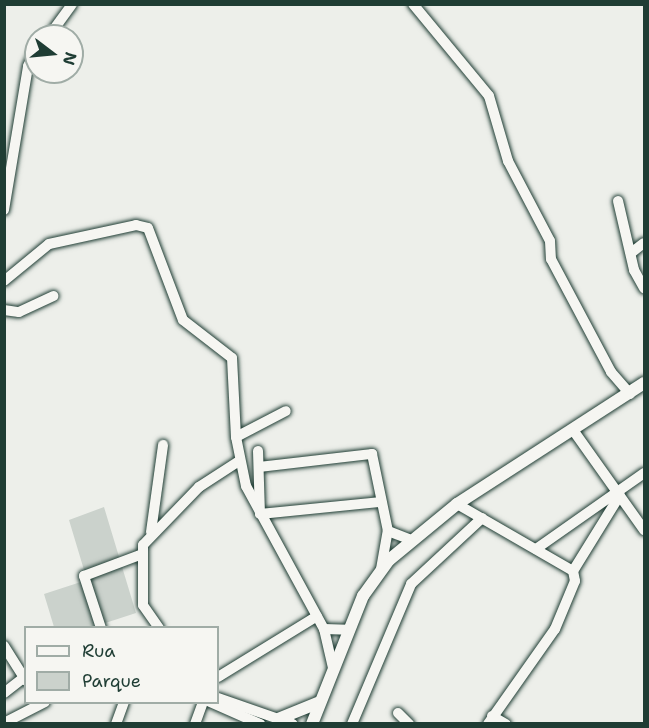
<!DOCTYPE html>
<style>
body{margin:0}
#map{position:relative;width:649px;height:728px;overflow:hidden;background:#edefea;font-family:"Shantell Sans",sans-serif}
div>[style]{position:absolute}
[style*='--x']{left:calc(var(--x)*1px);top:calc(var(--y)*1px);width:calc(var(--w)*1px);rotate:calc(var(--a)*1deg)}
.green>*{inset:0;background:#cbd2cc}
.roads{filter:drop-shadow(0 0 2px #1f3d34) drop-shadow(0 0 2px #1f3d34)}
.minor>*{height:10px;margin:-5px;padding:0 5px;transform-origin:5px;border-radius:5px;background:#f6f6f2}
.major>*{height:12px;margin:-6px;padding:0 6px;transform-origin:6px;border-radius:6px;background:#f6f6f2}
span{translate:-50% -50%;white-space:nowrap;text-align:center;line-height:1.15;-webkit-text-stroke:4.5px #f6f6f2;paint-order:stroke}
.frame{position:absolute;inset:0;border:6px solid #1f3d34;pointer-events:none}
.legend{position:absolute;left:24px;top:626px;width:195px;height:78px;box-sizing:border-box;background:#f6f6f2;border:2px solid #a0aca6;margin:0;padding:8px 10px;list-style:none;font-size:18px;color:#1f3d34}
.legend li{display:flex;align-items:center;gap:12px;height:30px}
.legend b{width:30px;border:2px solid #a0aca6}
.north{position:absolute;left:24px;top:24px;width:60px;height:60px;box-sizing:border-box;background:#f6f6f2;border:2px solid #a0aca6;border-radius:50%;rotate:106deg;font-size:16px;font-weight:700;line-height:24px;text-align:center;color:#1f3d34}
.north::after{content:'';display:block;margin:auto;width:21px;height:27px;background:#1f3d34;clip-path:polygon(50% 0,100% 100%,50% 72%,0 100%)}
</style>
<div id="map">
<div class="green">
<i style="clip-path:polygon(104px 507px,136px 613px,93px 627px,54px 627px,44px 594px,87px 580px,69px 520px)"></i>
</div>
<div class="roads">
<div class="minor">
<i style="--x:413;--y:4;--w:119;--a:50.4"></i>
<i style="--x:489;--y:96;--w:68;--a:73.7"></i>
<i style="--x:508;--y:161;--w:90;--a:62.3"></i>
<i style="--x:550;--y:241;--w:18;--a:87"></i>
<i style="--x:551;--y:259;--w:128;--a:62"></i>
<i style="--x:611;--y:372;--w:29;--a:49"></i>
<i style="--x:49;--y:36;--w:39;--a:-54"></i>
<i style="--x:618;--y:201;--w:71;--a:76.9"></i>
<i style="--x:634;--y:270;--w:21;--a:61"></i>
<i style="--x:4;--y:210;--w:146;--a:-80.5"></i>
<i style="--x:28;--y:66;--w:19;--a:-65"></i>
<i style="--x:631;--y:253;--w:16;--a:-38"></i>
<i style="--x:4;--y:281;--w:58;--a:-39.4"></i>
<i style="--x:49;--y:244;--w:89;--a:-12.3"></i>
<i style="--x:136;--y:225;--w:12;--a:14"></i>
<i style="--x:148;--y:228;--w:98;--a:69.2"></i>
<i style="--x:183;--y:320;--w:62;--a:37.8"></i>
<i style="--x:232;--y:358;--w:79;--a:87.1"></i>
<i style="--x:236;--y:437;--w:50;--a:78.5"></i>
<i style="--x:246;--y:486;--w:163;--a:61.4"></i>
<i style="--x:324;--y:629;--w:40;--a:77"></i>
<i style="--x:4;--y:310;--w:15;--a:8"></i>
<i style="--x:19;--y:312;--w:38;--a:-25"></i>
<i style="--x:573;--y:430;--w:123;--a:54.6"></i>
<i style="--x:236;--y:437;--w:56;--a:-27.5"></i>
<i style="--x:258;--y:451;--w:63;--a:88.2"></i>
<i style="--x:259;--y:467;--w:114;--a:-6.6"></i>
<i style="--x:372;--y:454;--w:79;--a:78.3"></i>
<i style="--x:388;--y:531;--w:22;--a:21"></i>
<i style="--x:457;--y:504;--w:134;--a:30"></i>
<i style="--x:260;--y:514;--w:122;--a:-5.7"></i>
<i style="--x:151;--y:532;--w:88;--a:-82.1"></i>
<i style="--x:536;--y:549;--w:132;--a:-35.1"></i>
<i style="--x:381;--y:569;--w:39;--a:-80"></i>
<i style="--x:573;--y:571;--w:89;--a:-58.3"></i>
<i style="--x:101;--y:628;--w:55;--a:-108.1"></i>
<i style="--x:84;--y:576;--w:60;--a:-20.6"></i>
<i style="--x:159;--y:628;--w:28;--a:-125"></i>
<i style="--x:143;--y:605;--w:60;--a:-90"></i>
<i style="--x:143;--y:545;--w:81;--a:-46"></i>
<i style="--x:199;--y:487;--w:48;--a:-33"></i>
<i style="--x:324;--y:629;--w:24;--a:2"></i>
<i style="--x:4;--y:646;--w:41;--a:57.8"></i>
<i style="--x:218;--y:677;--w:116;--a:-31.6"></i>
<i style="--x:4;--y:693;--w:24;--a:-38"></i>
<i style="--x:218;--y:698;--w:79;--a:19.1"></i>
<i style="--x:210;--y:702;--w:55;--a:23.7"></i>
<i style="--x:398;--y:713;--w:16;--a:45"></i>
<i style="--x:492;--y:716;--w:16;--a:30"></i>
<i style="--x:4;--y:723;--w:46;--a:-27.1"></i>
<i style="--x:116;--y:724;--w:23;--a:-70"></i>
<i style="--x:195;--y:724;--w:23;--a:-70"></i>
<i style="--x:352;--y:724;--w:152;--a:-67.1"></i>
<i style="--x:411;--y:584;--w:97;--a:-42.9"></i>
<i style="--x:488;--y:724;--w:116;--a:-54.8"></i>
<i style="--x:555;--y:629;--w:52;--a:-67.4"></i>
<i style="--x:575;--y:581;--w:10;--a:-101"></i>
</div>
<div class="major">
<i style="--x:278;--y:719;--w:45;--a:-22"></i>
<i style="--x:312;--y:724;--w:138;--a:-68.3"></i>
<i style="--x:363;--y:596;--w:44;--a:-54.2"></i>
<i style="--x:389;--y:560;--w:88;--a:-39.5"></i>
<i style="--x:457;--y:504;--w:223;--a:-32.9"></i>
</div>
</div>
<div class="frame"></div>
<ul class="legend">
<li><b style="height:8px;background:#f6f6f2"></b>Rua</li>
<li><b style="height:16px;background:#cbd2cc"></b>Parque</li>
</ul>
<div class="north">N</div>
</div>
